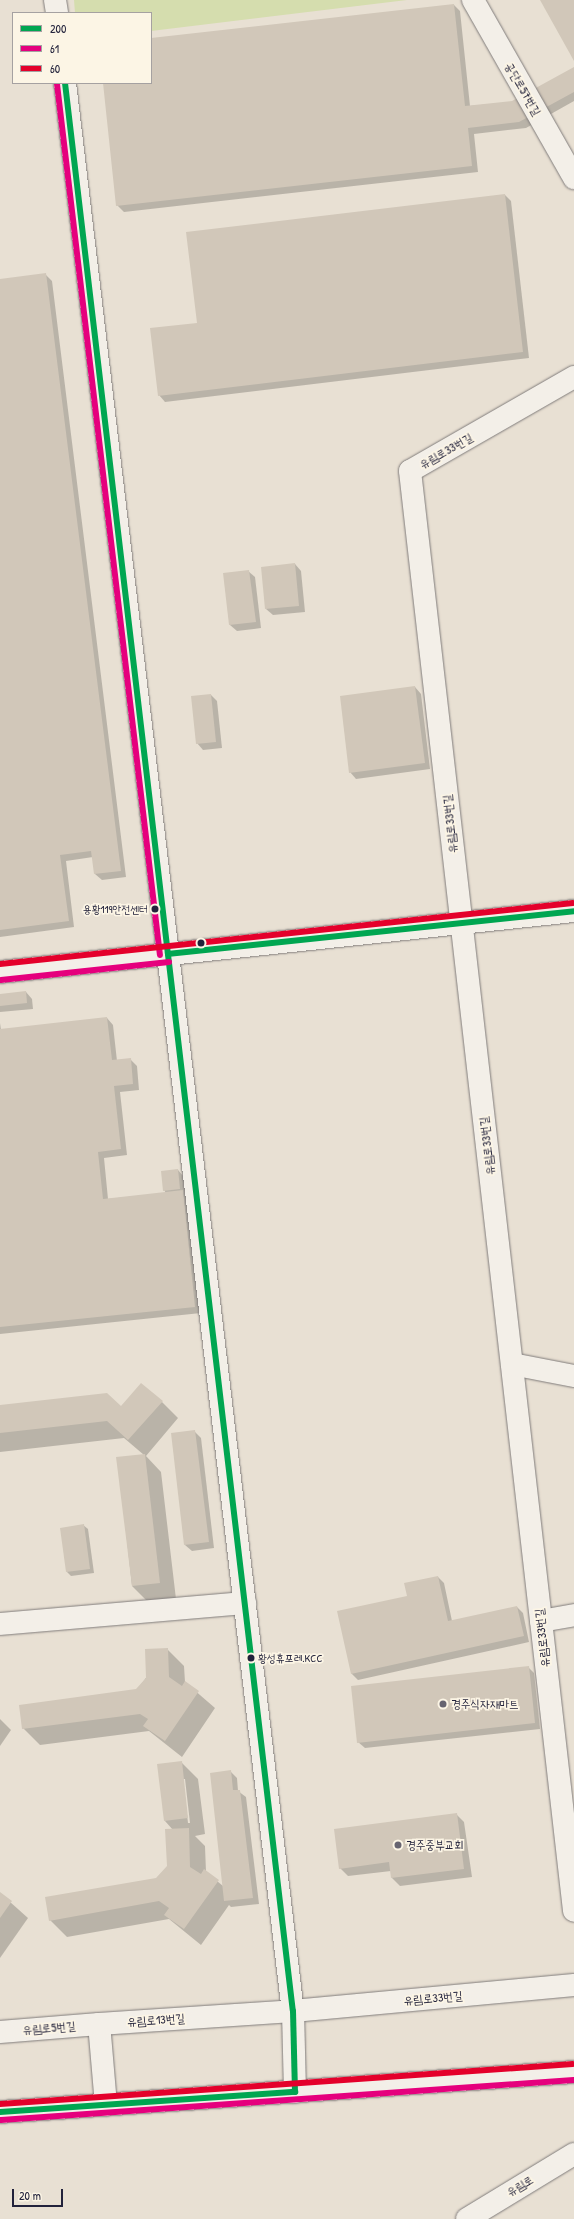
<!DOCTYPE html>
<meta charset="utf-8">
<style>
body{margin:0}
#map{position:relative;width:574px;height:2219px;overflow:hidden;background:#e8e0d3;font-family:"Patrick Hand","Poor Story",sans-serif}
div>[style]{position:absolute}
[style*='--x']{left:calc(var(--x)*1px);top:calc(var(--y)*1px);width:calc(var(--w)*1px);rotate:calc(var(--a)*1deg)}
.green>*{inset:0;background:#d5ddae}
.shadow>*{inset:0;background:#0003}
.building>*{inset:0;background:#d1c7b9}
.roads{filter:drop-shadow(0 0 1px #807c7b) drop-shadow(0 0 1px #807c7b)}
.minor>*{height:22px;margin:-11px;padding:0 11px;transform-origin:11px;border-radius:11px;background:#f3efe8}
.bus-1>*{height:6px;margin:-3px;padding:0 3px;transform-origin:3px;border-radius:3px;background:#00a651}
.bus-2>*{height:6px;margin:-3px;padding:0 3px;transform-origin:3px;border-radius:3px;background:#e5007d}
.bus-3>*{height:6px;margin:-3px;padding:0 3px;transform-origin:3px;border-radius:3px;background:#e4002b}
.dots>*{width:11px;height:11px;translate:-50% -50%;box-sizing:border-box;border:2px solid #fcf5e5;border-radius:50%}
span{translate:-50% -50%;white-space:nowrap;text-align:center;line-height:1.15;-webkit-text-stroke:3.5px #fcf5e5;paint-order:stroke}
.bus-label{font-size:11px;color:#22223b}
.right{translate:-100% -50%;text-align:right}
.left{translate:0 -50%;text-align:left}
.street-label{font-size:12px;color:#22223b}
.poi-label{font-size:12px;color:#22223b}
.legend{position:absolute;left:12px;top:12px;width:140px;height:72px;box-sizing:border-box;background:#fcf5e5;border:1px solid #a5a1a1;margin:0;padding:5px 7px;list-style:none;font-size:12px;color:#22223b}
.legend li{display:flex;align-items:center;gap:8px;height:20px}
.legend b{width:20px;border:1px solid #a5a1a1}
.scale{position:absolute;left:12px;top:2189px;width:51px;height:18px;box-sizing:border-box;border:2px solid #22223b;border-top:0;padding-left:5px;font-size:12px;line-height:14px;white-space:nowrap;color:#22223b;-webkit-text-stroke:3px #fcf5e5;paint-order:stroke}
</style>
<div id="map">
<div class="green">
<i style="clip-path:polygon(74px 0,407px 0,151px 31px,151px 13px,75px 13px)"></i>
</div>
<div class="shadow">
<i style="clip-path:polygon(454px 5px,460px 11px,470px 106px,512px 102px,574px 68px,574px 101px,526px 128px,474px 134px,478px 172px,124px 212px,117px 205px,104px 83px,151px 83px,151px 39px)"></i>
<i style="clip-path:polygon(505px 195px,511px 201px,529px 358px,165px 402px,159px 395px,198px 324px)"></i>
<i style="clip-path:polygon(45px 274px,52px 281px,126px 877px,102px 880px,95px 874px,93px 857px,66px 861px,74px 927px,0 937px,0 280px)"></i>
<i style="clip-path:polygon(295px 564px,301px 571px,305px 612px,273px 615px,266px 609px)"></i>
<i style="clip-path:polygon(248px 571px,255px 577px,261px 628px,237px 631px,230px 625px,224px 574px)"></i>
<i style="clip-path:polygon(415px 687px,421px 694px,430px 769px,356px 779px,350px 772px)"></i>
<i style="clip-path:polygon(211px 695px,217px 701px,222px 748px,203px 750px,197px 743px)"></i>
<i style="clip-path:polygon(26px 992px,32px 999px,33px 1009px,0 1012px,0 995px)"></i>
<i style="clip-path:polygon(107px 1018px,113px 1025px,117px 1061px,130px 1059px,137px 1066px,139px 1090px,120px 1092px,127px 1155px,104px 1158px,108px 1199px,166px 1193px,164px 1190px,178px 1170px,184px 1177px,201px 1313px,0 1334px,0 1023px,1px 1030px)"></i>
<i style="clip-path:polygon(162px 1402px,178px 1418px,146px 1456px,161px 1472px,176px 1599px,149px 1603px,132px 1586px,118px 1458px,144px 1455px,124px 1438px,0 1452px,0 1406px,121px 1407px)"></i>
<i style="clip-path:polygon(194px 1431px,201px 1438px,214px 1548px,192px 1551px,185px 1545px)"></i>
<i style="clip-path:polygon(83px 1525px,88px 1529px,94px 1573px,71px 1576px,67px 1572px)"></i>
<i style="clip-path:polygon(438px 1577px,444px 1583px,452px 1621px,517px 1607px,523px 1613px,529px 1642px,358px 1680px,351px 1673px,408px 1597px)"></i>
<i style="clip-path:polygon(167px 1649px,184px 1666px,185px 1682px,215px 1708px,182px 1757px,149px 1731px,40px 1745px,23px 1728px,137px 1690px)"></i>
<i style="clip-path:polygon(528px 1667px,534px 1673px,540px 1729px,365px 1748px,358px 1742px)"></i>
<i style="clip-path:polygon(0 1719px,11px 1730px,0 1746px)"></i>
<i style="clip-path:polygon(evenodd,181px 1762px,198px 1779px,205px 1834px,195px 1836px,205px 1846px,206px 1872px,223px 1886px,230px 1771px,237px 1778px,238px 1791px,246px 1797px,259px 1904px,231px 1907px,229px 1905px,201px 1945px,169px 1919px,67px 1937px,50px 1920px,156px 1879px,168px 1867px,173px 1830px,165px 1821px,181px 1762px,183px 1779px,185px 1779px,190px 1823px,188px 1823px,183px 1779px)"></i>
<i style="clip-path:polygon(456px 1814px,464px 1822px,472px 1877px,400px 1886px,392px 1878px,391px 1871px,348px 1876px,340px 1868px)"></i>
<i style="clip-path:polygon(0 1893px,28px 1918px,0 1958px)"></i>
</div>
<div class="building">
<i style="clip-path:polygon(540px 0,574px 0,574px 61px)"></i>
<i style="clip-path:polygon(454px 4px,465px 106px,512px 101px,574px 67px,574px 92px,519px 122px,468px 128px,472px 166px,116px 206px,103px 83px,151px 83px,151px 38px)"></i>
<i style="clip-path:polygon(505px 194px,523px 352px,158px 396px,150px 328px,197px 323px,186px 232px)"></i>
<i style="clip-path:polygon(46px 273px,121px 871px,94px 874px,91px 851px,60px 855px,69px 921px,0 930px,0 279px)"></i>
<i style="clip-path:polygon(295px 563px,299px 606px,265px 609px,261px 567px)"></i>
<i style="clip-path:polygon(249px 570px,256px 622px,229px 625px,223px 573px)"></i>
<i style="clip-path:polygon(415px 686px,425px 763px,349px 773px,340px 696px)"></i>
<i style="clip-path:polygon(211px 694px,216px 742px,196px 744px,191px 696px)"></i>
<i style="clip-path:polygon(26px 991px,27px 1003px,0 1006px,0 994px)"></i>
<i style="clip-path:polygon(107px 1017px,112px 1060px,131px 1058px,133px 1084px,114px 1086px,121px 1149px,98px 1152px,103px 1199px,183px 1190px,195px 1307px,0 1327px,0 1029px)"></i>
<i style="clip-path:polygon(178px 1169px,180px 1189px,163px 1191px,161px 1171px)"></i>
<i style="clip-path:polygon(141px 1383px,163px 1401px,128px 1440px,107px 1421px,0 1433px,0 1405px,107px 1393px,121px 1406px)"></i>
<i style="clip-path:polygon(195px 1430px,209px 1542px,184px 1545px,171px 1433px)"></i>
<i style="clip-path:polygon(145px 1454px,160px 1583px,132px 1586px,116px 1457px)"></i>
<i style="clip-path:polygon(84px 1524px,90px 1569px,66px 1572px,60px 1528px)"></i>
<i style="clip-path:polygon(438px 1576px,448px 1621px,517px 1606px,524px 1636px,351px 1674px,337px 1611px,407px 1596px,404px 1583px)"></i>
<i style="clip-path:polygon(168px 1648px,169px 1677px,182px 1686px,185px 1681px,199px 1691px,165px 1741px,143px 1726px,148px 1719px,140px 1714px,22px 1729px,19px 1705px,136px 1689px,146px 1678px,145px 1649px)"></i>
<i style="clip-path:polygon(529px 1666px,535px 1723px,357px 1743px,351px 1686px)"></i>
<i style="clip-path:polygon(182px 1761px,188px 1818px,164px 1821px,157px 1764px)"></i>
<i style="clip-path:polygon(231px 1770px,233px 1790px,240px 1790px,253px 1898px,224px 1901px,210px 1773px)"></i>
<i style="clip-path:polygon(457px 1813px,464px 1869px,391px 1878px,389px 1862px,339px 1869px,334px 1829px)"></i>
<i style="clip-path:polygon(189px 1828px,190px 1867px,201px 1874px,204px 1869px,219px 1880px,184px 1929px,164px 1915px,169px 1908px,159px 1901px,49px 1921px,45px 1897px,156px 1878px,167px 1866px,165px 1829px)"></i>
<i style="clip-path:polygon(0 1892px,12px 1901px,0 1918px)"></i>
</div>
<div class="roads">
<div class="minor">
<i style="--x:55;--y:0;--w:13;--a:81"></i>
<i style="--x:473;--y:0;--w:205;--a:60.4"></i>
<i style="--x:65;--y:83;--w:1941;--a:83.26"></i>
<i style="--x:293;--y:2011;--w:81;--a:88.6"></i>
<i style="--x:574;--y:377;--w:189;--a:150.2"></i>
<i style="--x:410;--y:471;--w:1449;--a:83.5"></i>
<i style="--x:0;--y:972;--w:577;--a:-6.07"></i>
<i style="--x:512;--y:1364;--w:63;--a:11"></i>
<i style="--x:541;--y:1621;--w:34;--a:-10"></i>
<i style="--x:0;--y:1624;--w:246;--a:-4.9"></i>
<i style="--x:0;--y:2032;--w:99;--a:-4.6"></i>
<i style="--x:106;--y:2105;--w:81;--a:-94.9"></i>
<i style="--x:99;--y:2024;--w:194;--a:-3.8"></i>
<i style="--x:293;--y:2011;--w:282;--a:-5.3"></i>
<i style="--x:0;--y:2112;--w:575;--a:-3.99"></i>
<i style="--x:467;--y:2219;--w:125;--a:-31.3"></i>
</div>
</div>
<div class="bus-1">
<i style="--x:65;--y:83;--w:1941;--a:83.26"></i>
<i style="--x:293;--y:2011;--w:81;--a:88.6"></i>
<i style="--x:168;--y:954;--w:408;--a:-6"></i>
<i style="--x:0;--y:2112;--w:296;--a:-3.9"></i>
</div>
<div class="bus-2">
<i style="--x:57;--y:84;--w:877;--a:83.26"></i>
<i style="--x:1;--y:980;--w:169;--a:-6.1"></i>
<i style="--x:1;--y:2120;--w:574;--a:-3.99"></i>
</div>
<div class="bus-3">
<i style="--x:0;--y:964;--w:576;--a:-6.08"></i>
<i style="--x:0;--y:2104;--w:574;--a:-3.99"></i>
</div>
<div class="dots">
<i style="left:155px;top:909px;background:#22223b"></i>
<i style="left:201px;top:943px;background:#22223b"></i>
<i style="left:251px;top:1658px;background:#22223b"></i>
<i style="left:443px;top:1704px;background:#676470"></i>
<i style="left:398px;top:1845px;background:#676470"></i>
</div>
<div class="bus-label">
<span class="right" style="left:148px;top:909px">용황119안전센터</span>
<span class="left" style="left:258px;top:1658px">황성휴포레.KCC</span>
</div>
<div class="street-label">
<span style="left:523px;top:89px;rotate:60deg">공단로57번길</span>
<span style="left:446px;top:451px;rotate:-30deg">유림로33번길</span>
<span style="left:450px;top:824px;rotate:-96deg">유림로33번길</span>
<span style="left:487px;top:1146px;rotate:-97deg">유림로33번길</span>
<span style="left:542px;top:1638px;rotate:-96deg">유림로33번길</span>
<span style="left:433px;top:1998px;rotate:-5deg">유림로33번길</span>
<span style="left:156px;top:2020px;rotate:-4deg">유림로13번길</span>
<span style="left:49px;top:2028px;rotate:-5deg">유림로5번길</span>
<span style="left:520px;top:2186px;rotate:-31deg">유림로</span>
</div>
<div class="poi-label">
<span class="left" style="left:451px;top:1704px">경주식자재마트</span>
<span class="left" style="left:406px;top:1845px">경주중부교회</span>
</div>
<ul class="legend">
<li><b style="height:5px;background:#00a651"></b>200</li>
<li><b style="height:5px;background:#e5007d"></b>61</li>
<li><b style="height:5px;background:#e4002b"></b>60</li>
</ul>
<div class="scale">20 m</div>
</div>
